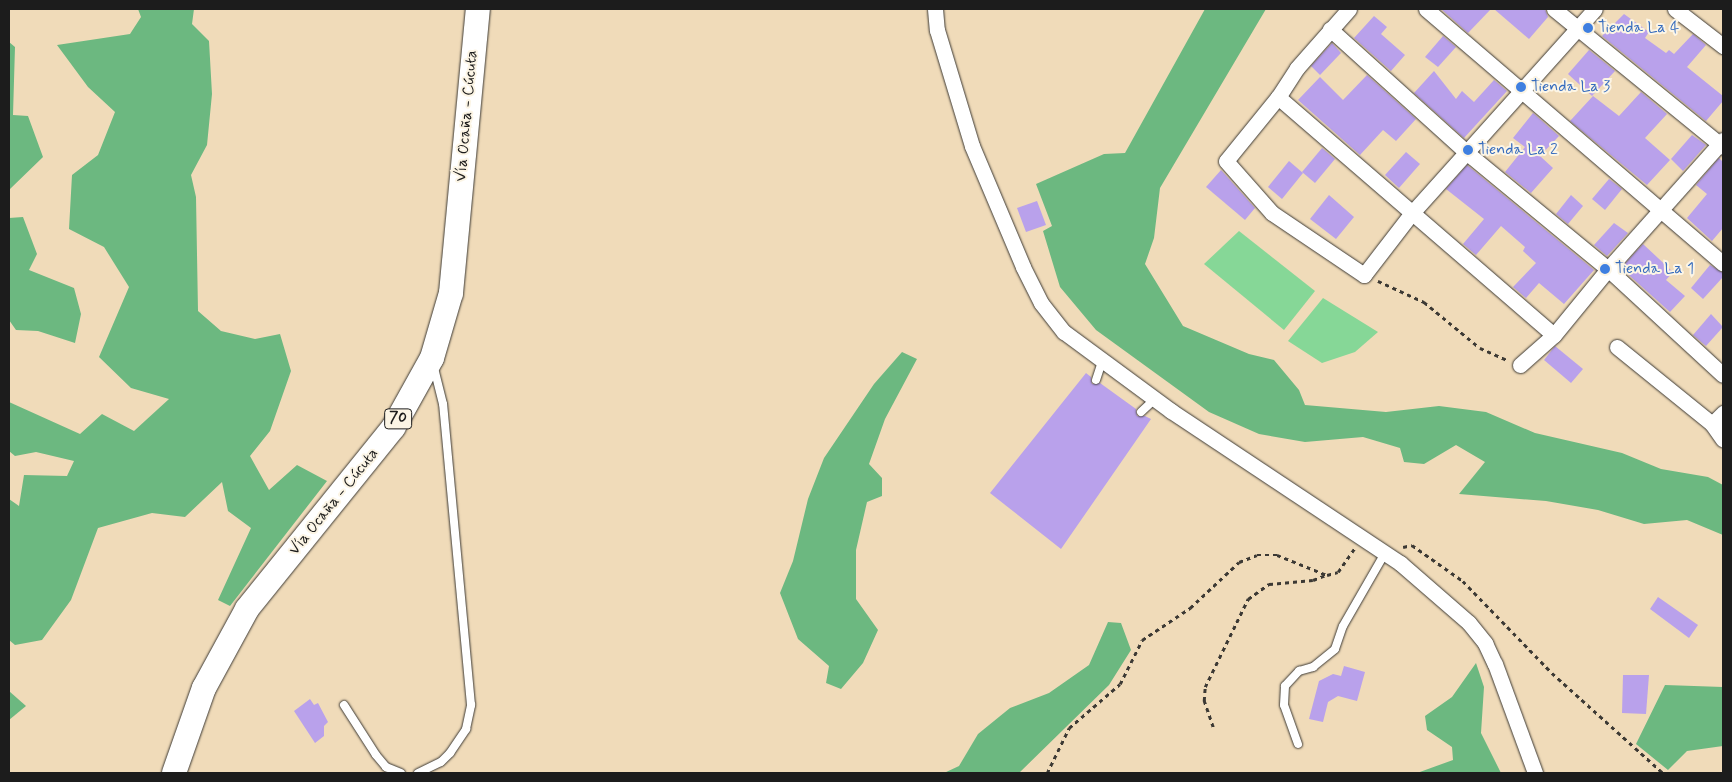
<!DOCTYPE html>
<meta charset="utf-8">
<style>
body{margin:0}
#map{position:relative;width:1732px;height:782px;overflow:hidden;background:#f0dbb9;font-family:Mynerve,sans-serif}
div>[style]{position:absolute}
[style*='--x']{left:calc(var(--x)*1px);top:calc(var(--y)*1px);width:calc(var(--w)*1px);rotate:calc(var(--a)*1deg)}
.green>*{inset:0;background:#86d797}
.forest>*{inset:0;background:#6cb880}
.building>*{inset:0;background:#b9a1eb}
.path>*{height:2.5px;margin-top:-1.25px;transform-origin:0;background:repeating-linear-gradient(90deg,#3c3934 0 4px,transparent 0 8px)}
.roads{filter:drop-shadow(0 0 1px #3c3934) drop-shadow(0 0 1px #3c3934)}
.lane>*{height:8px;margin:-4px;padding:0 4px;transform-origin:4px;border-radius:4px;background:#fff}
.street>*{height:15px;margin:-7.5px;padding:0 7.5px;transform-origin:7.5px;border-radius:7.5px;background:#fff}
.primary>*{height:24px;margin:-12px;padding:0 12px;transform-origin:12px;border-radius:12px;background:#fff}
.dots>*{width:14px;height:14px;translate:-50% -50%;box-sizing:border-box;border:2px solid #fcf5e5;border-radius:50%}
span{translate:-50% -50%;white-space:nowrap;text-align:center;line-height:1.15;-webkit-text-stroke:4px #fcf5e5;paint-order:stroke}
.shield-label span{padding:1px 4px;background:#fcf5e5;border:1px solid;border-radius:4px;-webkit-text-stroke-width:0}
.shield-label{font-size:15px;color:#1c1c1c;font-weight:700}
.shop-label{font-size:16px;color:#366cbe}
.left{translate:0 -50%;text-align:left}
.street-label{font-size:16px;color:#1c1c1c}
.frame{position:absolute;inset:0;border:10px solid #1c1c1c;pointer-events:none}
</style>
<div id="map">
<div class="green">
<i style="clip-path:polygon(1239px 231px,1315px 291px,1284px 330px,1204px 264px)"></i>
<i style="clip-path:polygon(1323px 298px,1378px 332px,1355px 352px,1322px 363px,1288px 341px)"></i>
</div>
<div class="forest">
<i style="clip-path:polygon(138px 9px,194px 9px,192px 24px,209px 41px,212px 94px,207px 145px,191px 175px,196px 197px,198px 311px,221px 331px,255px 339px,280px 334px,291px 371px,270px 431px,250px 456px,269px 490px,297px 465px,327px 481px,230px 606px,218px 600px,251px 528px,228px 511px,222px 482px,185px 517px,152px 513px,98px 528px,71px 600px,42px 640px,15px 645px,9px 640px,9px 499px,19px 506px,24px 475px,67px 476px,74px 461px,36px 452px,15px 456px,9px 451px,9px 402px,80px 434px,102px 414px,134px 431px,169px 399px,131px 388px,99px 357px,129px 287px,104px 247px,69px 229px,72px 175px,98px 155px,115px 112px,88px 87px,57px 45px,130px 34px,141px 17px)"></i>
<i style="clip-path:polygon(1205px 9px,1266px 9px,1160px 188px,1154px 238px,1145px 264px,1183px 326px,1249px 354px,1274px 360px,1299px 390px,1305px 405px,1386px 412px,1439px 406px,1486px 412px,1535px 433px,1622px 453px,1661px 469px,1708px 477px,1723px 485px,1723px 535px,1687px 520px,1644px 524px,1598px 510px,1546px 501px,1459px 494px,1485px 462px,1456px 445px,1424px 464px,1404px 462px,1400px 448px,1363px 437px,1305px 442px,1259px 434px,1209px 412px,1096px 330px,1060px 287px,1043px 231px,1052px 226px,1036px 184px,1104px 154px,1125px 153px)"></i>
<i style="clip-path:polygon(9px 42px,15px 47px,13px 115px,28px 116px,43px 157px,9px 190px)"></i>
<i style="clip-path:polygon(23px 217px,37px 254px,29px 270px,74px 288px,81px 314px,75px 343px,38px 331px,16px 330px,9px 320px,9px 218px)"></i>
<i style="clip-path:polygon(902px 352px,917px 359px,885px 419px,869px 464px,882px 478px,882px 496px,867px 502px,856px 550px,856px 599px,878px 630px,863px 663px,841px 689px,826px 683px,829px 666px,798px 639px,780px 593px,793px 561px,808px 499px,824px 458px,874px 384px)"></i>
<i style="clip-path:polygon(1108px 622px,1121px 623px,1131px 650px,1109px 685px,1019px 773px,944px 773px,959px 766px,978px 734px,1010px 708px,1049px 693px,1089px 665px)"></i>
<i style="clip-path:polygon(1476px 663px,1484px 687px,1481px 733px,1501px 773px,1417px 773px,1453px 760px,1452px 747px,1427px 730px,1425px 716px,1452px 697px)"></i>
<i style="clip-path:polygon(1665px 685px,1723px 687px,1723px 746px,1687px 751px,1668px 770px,1636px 744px)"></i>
<i style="clip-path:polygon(9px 691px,26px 706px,9px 720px)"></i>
</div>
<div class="building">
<i style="clip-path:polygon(1441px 9px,1491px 9px,1468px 33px)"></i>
<i style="clip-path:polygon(1494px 9px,1545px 9px,1548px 17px,1529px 39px)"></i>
<i style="clip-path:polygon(1624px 14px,1649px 32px,1645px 38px,1666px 53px,1669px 50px,1674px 54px,1693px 34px,1706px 45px,1687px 67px,1723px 96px,1723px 101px,1706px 121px,1602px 36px)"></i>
<i style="clip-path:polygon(1374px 16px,1387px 27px,1381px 34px,1405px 55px,1391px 71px,1354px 38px)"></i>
<i style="clip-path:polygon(1443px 36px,1456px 47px,1438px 67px,1425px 57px)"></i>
<i style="clip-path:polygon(1332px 43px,1341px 53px,1320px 75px,1311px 66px)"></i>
<i style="clip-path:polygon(1589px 50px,1615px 71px,1592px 96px,1568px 74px)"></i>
<i style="clip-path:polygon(1434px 71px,1456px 99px,1462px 91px,1474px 102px,1494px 80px,1507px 91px,1464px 138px,1414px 93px)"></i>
<i style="clip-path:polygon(1367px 75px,1416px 119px,1396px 141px,1383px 130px,1360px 155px,1298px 100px,1320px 77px,1343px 100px)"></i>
<i style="clip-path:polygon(1641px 92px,1667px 114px,1645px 138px,1670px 160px,1647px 185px,1570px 121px,1593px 96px,1619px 116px)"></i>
<i style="clip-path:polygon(1533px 113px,1559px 136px,1540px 156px,1553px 168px,1531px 193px,1505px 172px,1525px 147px,1513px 138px)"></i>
<i style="clip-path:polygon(1692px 135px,1706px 145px,1683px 171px,1671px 159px)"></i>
<i style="clip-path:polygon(1322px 148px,1335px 159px,1315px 183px,1302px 172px)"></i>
<i style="clip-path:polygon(1406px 152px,1420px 164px,1399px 188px,1385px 175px)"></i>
<i style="clip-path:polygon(1719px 158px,1723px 162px,1723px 228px,1712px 241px,1687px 218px,1707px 194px,1696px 185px)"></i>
<i style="clip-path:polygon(1289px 161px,1303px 173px,1282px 199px,1268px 187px)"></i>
<i style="clip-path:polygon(1467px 165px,1594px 270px,1564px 304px,1539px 283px,1526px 298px,1513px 287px,1536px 263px,1523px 251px,1525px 247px,1501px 226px,1476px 255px,1463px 244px,1484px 219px,1446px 189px)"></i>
<i style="clip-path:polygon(1221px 170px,1255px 208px,1245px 220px,1206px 187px)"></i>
<i style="clip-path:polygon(1609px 179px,1622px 189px,1605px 210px,1592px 199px)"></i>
<i style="clip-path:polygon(1329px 195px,1354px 217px,1336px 239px,1310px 219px)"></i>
<i style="clip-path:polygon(1571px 195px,1583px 206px,1568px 224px,1556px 214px)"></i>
<i style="clip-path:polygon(1037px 201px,1046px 225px,1026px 232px,1017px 208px)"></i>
<i style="clip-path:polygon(1614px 223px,1628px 233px,1607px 256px,1594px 245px)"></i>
<i style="clip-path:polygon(1643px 244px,1673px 272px,1666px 280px,1685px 296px,1670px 312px,1621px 268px)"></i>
<i style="clip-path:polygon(1710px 265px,1723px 273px,1723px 277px,1703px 299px,1691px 288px)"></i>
<i style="clip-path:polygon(1711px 314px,1723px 327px,1706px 346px,1693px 335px)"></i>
<i style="clip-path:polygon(1555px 346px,1583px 369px,1571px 383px,1544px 360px)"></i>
<i style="clip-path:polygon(1086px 373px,1091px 377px,1092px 384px,1100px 383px,1136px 409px,1137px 416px,1145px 416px,1151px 419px,1061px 549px,990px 493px)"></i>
<i style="clip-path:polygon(1658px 597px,1698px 625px,1689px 638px,1650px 609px)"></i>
<i style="clip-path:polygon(1344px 666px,1365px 672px,1357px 701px,1338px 696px,1328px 702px,1323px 722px,1309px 719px,1319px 681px,1333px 674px,1341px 676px)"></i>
<i style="clip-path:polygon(1623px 675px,1649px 675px,1646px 714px,1622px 713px)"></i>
<i style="clip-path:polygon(310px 699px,314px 705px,318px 703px,328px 722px,324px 726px,324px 736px,315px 743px,294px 711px)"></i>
</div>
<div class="path">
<i style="--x:1378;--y:281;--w:51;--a:24.5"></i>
<i style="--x:1424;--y:302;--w:72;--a:39.4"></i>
<i style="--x:1480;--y:348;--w:30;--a:24"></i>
<i style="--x:1403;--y:547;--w:9;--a:-13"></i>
<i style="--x:1412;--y:545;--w:62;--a:35.2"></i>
<i style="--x:1463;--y:581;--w:128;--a:45.9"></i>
<i style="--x:1552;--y:673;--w:149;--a:42"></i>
<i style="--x:1213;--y:727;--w:28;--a:-109"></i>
<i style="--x:1204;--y:701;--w:14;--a:-86"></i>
<i style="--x:1205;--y:687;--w:98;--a:-64"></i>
<i style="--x:1248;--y:599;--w:26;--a:-36"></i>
<i style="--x:1269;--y:584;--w:44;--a:-5.2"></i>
<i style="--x:1313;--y:580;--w:14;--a:-21"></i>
<i style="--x:1047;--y:773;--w:50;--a:-63.9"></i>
<i style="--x:1069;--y:728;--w:67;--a:-40.8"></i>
<i style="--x:1120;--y:684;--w:49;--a:-63.4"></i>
<i style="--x:1142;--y:640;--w:58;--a:-33.7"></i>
<i style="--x:1190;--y:608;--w:67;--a:-43.2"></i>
<i style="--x:1239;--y:562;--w:19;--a:-21"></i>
<i style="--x:1257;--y:555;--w:20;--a:0"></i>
<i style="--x:1277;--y:555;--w:54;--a:21.8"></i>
<i style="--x:1327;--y:575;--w:11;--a:-15"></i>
<i style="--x:1338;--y:572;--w:28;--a:-55"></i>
</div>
<div class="roads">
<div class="lane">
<i style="--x:1096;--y:380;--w:19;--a:-72"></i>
<i style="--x:1141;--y:412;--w:19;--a:-43"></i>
<i style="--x:344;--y:705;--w:59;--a:57.4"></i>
<i style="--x:376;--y:755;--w:16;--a:50"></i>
<i style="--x:386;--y:767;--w:16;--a:22"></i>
<i style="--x:1298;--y:744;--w:41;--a:-109.7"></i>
<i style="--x:1284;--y:705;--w:19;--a:-87"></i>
<i style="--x:1285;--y:686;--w:21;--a:-47"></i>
<i style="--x:1299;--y:671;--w:15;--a:-16"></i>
<i style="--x:1313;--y:667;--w:28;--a:-39"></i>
<i style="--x:1335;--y:649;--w:24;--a:-71"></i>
<i style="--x:1343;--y:626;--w:84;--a:-60.1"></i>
<i style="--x:418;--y:773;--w:25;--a:-26"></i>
<i style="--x:441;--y:762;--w:13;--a:-45"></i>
<i style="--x:450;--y:753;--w:29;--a:-56"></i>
<i style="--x:466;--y:729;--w:25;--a:-78"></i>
<i style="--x:471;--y:705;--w:302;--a:-95.3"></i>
<i style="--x:443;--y:404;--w:38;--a:-104"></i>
</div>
<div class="street">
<i style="--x:935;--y:9;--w:21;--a:85"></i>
<i style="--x:937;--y:30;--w:121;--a:73.2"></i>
<i style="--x:972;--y:146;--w:131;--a:67.1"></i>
<i style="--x:1023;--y:267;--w:40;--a:63.4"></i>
<i style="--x:1041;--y:303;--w:37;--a:52"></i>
<i style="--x:1064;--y:332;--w:133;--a:36.4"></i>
<i style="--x:1171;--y:411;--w:275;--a:33.6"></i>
<i style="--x:1400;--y:563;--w:91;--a:41"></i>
<i style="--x:1469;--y:623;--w:26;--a:51"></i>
<i style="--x:1485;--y:643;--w:23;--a:65"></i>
<i style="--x:1495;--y:664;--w:116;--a:69.8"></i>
<i style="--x:1349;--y:9;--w:79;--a:131.4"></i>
<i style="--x:1297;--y:68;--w:35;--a:123"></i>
<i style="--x:1278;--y:97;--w:82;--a:129.1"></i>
<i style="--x:1226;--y:161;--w:69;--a:48.5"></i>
<i style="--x:1272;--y:213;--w:111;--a:34"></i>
<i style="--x:1364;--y:275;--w:77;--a:-52.4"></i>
<i style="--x:1411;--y:214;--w:275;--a:-48.1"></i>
<i style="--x:1426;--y:9;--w:391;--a:40.6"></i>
<i style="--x:1554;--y:9;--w:218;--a:39.2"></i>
<i style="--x:1675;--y:9;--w:61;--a:37.6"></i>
<i style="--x:1330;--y:29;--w:183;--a:42.1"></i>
<i style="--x:1466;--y:152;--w:184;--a:39.5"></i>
<i style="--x:1608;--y:269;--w:156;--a:42.7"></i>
<i style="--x:1278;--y:97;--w:364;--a:40.8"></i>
<i style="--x:1617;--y:347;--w:122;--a:39"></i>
<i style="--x:1712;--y:424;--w:16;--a:-45"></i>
<i style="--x:1520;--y:365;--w:45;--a:-41.4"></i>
<i style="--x:1554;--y:335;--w:85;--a:-50.7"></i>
<i style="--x:1608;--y:269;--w:173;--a:-48.3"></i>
<i style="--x:1712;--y:424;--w:19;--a:55"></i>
</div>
<div class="primary">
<i style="--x:174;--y:773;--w:90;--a:-70.6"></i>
<i style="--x:204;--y:688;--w:90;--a:-61.4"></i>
<i style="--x:247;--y:609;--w:233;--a:-51.1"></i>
<i style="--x:393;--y:428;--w:80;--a:-60.9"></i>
<i style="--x:432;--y:358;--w:68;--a:-73.7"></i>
<i style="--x:451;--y:293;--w:285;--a:-84.6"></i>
</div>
</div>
<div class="dots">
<i style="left:1588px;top:28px;background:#3f7fe0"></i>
<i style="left:1521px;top:87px;background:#3f7fe0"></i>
<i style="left:1468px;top:150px;background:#3f7fe0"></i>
<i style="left:1605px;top:269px;background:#3f7fe0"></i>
</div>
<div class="shield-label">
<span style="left:398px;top:419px">70</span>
</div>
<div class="shop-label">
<span class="left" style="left:1598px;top:28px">Tienda La 4</span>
<span class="left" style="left:1531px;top:87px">Tienda La 3</span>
<span class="left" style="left:1478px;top:150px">Tienda La 2</span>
<span class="left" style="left:1615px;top:269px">Tienda La 1</span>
</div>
<div class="street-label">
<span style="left:467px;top:116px;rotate:-85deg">Vía Ocaña - Cúcuta</span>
<span style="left:334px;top:502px;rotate:-51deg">Vía Ocaña - Cúcuta</span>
</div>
<div class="frame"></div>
</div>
